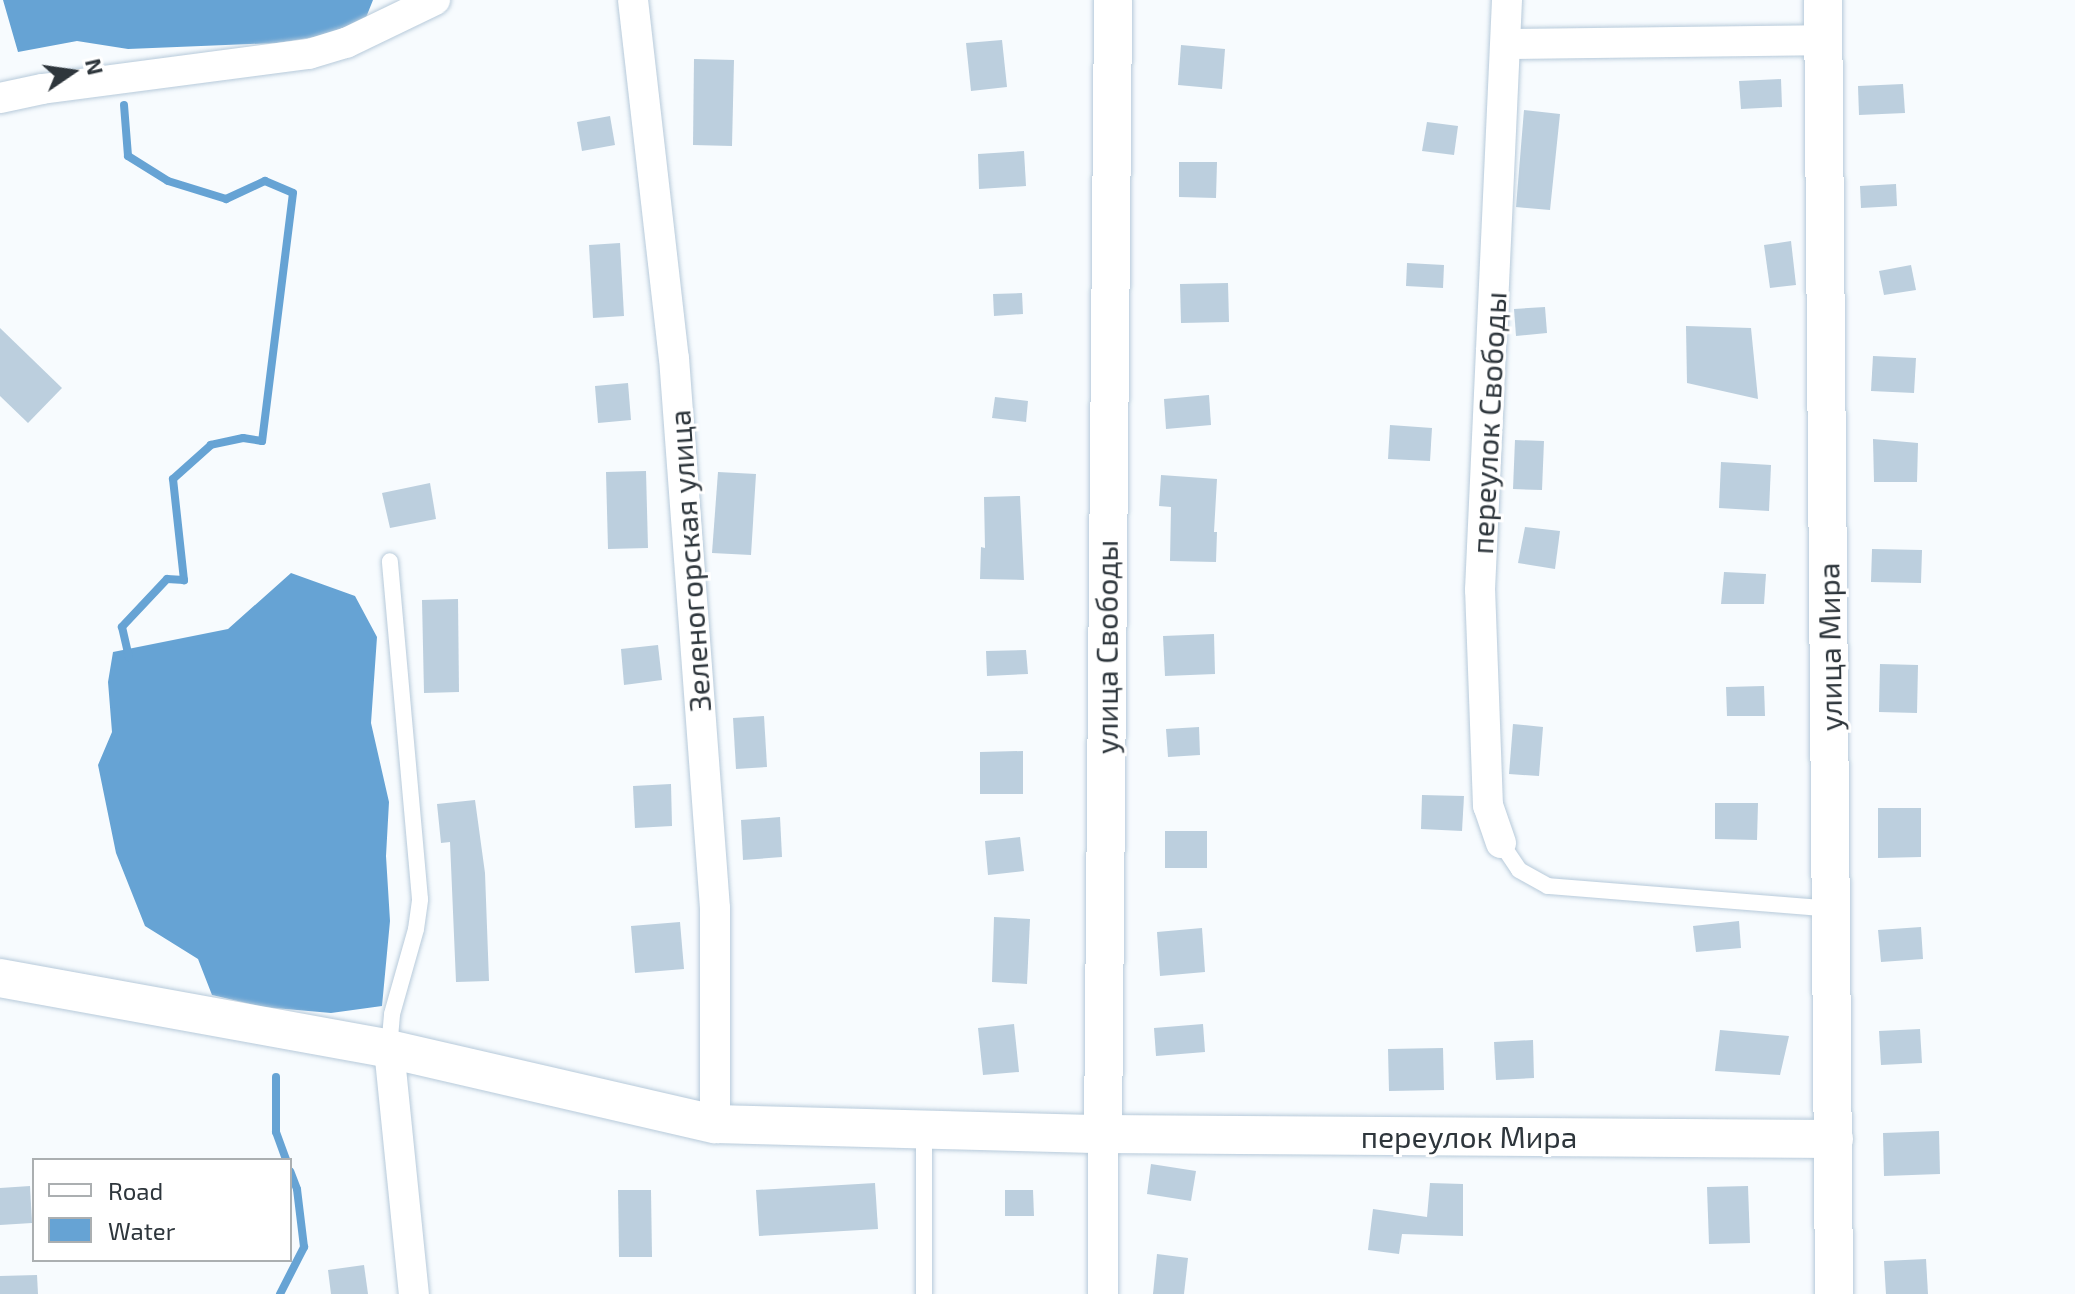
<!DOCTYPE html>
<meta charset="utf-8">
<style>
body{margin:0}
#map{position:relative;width:2075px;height:1294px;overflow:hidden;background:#f7fbfe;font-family:"Exo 2",sans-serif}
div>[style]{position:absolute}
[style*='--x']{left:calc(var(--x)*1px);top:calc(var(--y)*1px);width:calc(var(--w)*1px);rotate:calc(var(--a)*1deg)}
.water>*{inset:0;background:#66a3d4}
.stream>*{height:8px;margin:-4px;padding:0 4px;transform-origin:4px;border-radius:4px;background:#66a3d4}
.building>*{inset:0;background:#bccfde}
.roads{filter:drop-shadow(0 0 2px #b7cada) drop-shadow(0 0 2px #b7cada)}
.service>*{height:16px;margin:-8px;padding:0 8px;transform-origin:8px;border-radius:8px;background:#fff}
.minor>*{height:30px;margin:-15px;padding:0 15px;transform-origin:15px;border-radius:15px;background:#fff}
.tertiary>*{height:38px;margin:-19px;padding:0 19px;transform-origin:19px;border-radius:19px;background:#fff}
span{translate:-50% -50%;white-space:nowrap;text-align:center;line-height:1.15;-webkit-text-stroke:6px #fff;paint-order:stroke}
.street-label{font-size:30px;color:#2e363c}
.legend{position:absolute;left:32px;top:1158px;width:260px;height:104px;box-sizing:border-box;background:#fff;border:2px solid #abafb1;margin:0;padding:10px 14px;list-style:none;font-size:24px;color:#2e363c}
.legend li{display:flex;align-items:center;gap:16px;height:40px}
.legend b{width:40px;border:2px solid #abafb1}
.north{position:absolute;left:32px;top:32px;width:80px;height:80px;-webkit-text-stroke:6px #fff;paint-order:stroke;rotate:77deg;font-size:22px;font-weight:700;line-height:32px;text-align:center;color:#2e363c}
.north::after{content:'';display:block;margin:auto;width:28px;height:36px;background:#2e363c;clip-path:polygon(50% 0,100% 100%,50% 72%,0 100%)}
</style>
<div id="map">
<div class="water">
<i style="clip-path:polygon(3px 0,373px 0,365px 20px,327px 35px,277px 43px,128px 49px,77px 41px,18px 52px)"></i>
<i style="clip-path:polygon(291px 573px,355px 596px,377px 637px,371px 723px,389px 802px,386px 856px,390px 921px,382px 1006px,331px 1013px,263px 1007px,212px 995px,198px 959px,145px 926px,116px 853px,98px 765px,112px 732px,108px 682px,113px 652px,228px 629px)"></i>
</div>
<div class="stream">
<i style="--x:124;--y:105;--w:51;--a:85.5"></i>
<i style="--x:128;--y:156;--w:47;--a:32"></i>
<i style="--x:168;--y:181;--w:61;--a:17.2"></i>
<i style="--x:226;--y:199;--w:43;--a:-24.8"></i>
<i style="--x:265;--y:181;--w:30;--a:23"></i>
<i style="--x:293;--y:193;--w:250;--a:97.1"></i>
<i style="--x:262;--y:441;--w:19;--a:-171"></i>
<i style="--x:243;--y:438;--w:33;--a:168"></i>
<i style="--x:211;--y:445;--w:51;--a:138.2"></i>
<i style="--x:173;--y:479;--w:102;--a:83.8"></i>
<i style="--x:184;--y:580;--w:17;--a:-177"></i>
<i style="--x:167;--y:579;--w:66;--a:133.2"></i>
<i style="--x:122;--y:627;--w:31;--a:77"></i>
<i style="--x:276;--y:1077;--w:55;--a:90"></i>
<i style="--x:276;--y:1132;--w:30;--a:70"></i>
<i style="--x:280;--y:1294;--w:53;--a:-62.9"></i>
<i style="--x:304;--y:1247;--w:58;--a:-96.9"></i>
<i style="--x:297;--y:1189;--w:19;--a:-111"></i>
</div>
<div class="building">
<i style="clip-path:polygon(1002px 40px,1007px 87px,971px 91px,966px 43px)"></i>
<i style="clip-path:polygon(1181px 45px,1225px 49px,1222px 89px,1178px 85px)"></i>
<i style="clip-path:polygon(694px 59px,734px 60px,732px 146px,693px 145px)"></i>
<i style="clip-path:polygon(1781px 79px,1782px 107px,1741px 109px,1739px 81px)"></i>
<i style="clip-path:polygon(1903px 84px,1905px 113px,1859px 115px,1858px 86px)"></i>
<i style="clip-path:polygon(1524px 110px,1560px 114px,1550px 210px,1516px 207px)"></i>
<i style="clip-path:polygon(610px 116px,615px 145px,582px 151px,577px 122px)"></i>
<i style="clip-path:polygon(1427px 122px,1458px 126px,1454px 155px,1422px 151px)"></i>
<i style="clip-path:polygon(1024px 151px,1026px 186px,979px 189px,978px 154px)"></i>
<i style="clip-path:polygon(1179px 162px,1217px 162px,1216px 198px,1179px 197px)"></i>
<i style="clip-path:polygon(1896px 184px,1897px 206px,1861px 208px,1860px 186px)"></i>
<i style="clip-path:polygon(1791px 241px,1796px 285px,1770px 288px,1764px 245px)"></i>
<i style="clip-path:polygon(620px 243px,624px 316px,593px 318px,589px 245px)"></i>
<i style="clip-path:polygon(1407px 263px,1444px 265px,1443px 288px,1406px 286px)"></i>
<i style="clip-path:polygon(1911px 265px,1916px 290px,1884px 295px,1879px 271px)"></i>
<i style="clip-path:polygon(1228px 283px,1229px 322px,1181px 323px,1180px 284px)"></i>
<i style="clip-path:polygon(1022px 293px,1023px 314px,994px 316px,993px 294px)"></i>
<i style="clip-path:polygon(1545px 307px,1547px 333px,1516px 336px,1514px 309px)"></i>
<i style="clip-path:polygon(1686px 326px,1751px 328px,1758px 399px,1687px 383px)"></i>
<i style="clip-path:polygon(0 328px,62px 388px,28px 423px,0 396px)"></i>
<i style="clip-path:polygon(1873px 356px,1916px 358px,1914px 393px,1871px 391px)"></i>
<i style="clip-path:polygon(628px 383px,631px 420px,598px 423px,595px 386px)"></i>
<i style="clip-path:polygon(1209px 395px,1211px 425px,1166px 429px,1164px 399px)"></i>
<i style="clip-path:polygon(995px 397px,1028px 401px,1026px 422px,992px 418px)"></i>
<i style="clip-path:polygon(1390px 425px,1432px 428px,1430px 461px,1388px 459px)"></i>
<i style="clip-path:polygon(1873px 439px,1918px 443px,1917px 482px,1874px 482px)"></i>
<i style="clip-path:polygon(1515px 440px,1544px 441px,1542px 490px,1513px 489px)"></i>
<i style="clip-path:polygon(1721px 462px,1771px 465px,1769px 511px,1719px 508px)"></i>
<i style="clip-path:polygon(646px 471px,648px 548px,608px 549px,606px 472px)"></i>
<i style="clip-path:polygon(718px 472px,756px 474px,751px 555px,712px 553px)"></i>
<i style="clip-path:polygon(1161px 475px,1217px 479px,1214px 532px,1217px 532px,1216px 562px,1170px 561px,1171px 507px,1159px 506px)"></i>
<i style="clip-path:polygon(430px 483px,436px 519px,390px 528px,382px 493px)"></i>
<i style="clip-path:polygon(1020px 496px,1024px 580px,980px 579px,981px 547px,985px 548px,984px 497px)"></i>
<i style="clip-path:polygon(1525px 527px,1560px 531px,1555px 569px,1518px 563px)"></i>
<i style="clip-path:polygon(1872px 549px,1922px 550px,1921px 583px,1871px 582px)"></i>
<i style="clip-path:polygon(1724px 572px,1766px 574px,1764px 604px,1721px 604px)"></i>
<i style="clip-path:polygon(458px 599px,459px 692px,424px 693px,422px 600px)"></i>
<i style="clip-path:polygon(1214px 634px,1215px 674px,1165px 676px,1163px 636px)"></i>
<i style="clip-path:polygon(658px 645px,662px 680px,624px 685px,621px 649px)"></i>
<i style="clip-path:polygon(1026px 650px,1028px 674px,987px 676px,986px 651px)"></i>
<i style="clip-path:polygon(1880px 664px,1918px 665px,1917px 713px,1879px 712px)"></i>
<i style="clip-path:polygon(1764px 686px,1765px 716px,1727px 716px,1726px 687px)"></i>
<i style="clip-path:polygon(764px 716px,767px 767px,736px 769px,733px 718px)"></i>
<i style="clip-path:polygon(1513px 724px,1543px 727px,1539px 776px,1509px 774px)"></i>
<i style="clip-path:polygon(1199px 727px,1200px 755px,1168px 757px,1166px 729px)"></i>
<i style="clip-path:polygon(1023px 751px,1023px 794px,980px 794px,980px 752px)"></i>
<i style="clip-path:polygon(671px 784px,672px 826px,635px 828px,633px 786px)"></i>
<i style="clip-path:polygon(1422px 795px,1464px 796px,1462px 831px,1421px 829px)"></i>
<i style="clip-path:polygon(475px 800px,485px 873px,489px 981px,456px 982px,450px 842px,441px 843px,437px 804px)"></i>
<i style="clip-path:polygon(1715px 803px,1758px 803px,1757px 840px,1715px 839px)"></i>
<i style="clip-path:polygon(1878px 808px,1921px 808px,1921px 857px,1878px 858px)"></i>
<i style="clip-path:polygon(780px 817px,782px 857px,743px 860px,741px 820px)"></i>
<i style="clip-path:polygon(1165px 831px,1207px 831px,1207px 868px,1165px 868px)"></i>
<i style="clip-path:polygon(1020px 837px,1024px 871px,988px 875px,985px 841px)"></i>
<i style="clip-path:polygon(994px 917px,1030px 919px,1027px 984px,992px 982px)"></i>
<i style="clip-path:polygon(1739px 921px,1741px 948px,1696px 952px,1693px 926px)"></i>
<i style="clip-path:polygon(680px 922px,684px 969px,635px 973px,631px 926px)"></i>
<i style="clip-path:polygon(1921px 927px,1923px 959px,1881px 962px,1878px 930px)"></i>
<i style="clip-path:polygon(1202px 928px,1205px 972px,1160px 976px,1157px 932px)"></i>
<i style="clip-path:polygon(1014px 1024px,1019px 1072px,983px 1075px,978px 1028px)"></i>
<i style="clip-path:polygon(1203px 1024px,1205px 1052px,1156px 1056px,1154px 1028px)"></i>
<i style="clip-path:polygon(1920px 1029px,1922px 1063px,1881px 1065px,1879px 1031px)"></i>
<i style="clip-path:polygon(1720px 1030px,1789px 1036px,1780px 1075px,1715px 1071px)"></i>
<i style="clip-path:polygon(1533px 1040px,1534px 1078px,1496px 1080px,1494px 1042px)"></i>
<i style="clip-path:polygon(1443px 1048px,1444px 1090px,1389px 1091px,1388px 1049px)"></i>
<i style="clip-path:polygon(1939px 1131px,1940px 1174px,1884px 1176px,1883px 1133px)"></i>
<i style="clip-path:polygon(1151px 1164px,1196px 1171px,1191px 1201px,1147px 1194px)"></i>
<i style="clip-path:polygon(875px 1183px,878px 1229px,759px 1236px,756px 1190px)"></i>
<i style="clip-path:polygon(1430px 1183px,1463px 1184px,1463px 1236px,1402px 1234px,1399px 1254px,1368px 1250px,1373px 1209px,1427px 1217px)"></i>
<i style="clip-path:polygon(30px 1186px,32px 1223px,0 1225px,0 1188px)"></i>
<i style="clip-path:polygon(1748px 1186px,1750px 1243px,1709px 1244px,1707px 1187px)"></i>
<i style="clip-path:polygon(618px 1190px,651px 1190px,652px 1257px,619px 1257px)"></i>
<i style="clip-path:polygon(1005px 1190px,1033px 1190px,1034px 1216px,1005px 1216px)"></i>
<i style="clip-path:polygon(1157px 1254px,1188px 1258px,1184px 1294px,1153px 1294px)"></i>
<i style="clip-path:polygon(1926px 1259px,1928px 1294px,1886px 1294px,1884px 1261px)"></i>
<i style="clip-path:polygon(364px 1265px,368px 1294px,331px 1294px,328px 1270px)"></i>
<i style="clip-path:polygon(37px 1275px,38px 1294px,0 1294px,0 1276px)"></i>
</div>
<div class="roads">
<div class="service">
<i style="--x:1501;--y:843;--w:32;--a:56"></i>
<i style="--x:1519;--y:870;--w:33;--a:29"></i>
<i style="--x:1548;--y:886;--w:285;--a:4.6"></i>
<i style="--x:389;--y:1049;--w:35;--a:-85"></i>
<i style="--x:392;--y:1014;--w:88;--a:-74.2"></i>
<i style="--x:416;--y:929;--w:30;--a:-82"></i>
<i style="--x:420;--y:899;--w:339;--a:-95.1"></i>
<i style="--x:924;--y:1294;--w:165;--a:-90"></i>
</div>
<div class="minor">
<i style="--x:633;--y:0;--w:360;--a:83.5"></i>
<i style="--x:674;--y:358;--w:552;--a:85.74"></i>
<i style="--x:715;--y:908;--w:216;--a:90"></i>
<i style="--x:1507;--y:44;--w:316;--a:-0.7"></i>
<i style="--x:0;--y:98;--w:43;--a:-12.1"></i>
<i style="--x:42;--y:89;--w:269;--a:-7.5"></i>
<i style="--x:309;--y:54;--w:39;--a:-17"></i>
<i style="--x:346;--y:43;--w:99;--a:-25.8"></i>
<i style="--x:1501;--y:843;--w:39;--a:-109"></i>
<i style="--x:1488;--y:806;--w:216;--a:-92.1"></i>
<i style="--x:1480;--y:590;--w:591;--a:-87.38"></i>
<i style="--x:389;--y:1049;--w:246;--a:84.2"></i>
<i style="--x:1103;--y:1134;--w:160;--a:90"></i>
</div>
<div class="tertiary">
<i style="--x:1823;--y:0;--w:1294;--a:89.51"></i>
<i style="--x:0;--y:978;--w:395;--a:10.3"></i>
<i style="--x:389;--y:1049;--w:335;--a:13"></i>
<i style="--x:715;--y:1124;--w:388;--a:1.5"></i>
<i style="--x:1103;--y:1134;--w:731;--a:0.39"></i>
<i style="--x:1103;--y:1134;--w:1134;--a:-89.49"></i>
</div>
</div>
<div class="street-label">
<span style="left:1488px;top:423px;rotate:-87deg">переулок Свободы</span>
<span style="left:689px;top:561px;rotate:-94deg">Зеленогорская улица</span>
<span style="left:1106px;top:647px;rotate:-90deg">улица Свободы</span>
<span style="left:1829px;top:647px;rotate:-91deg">улица Мира</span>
<span style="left:1469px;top:1136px">переулок Мира</span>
</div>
<ul class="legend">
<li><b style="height:10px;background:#fff"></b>Road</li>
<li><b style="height:22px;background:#66a3d4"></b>Water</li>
</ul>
<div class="north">N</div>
</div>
